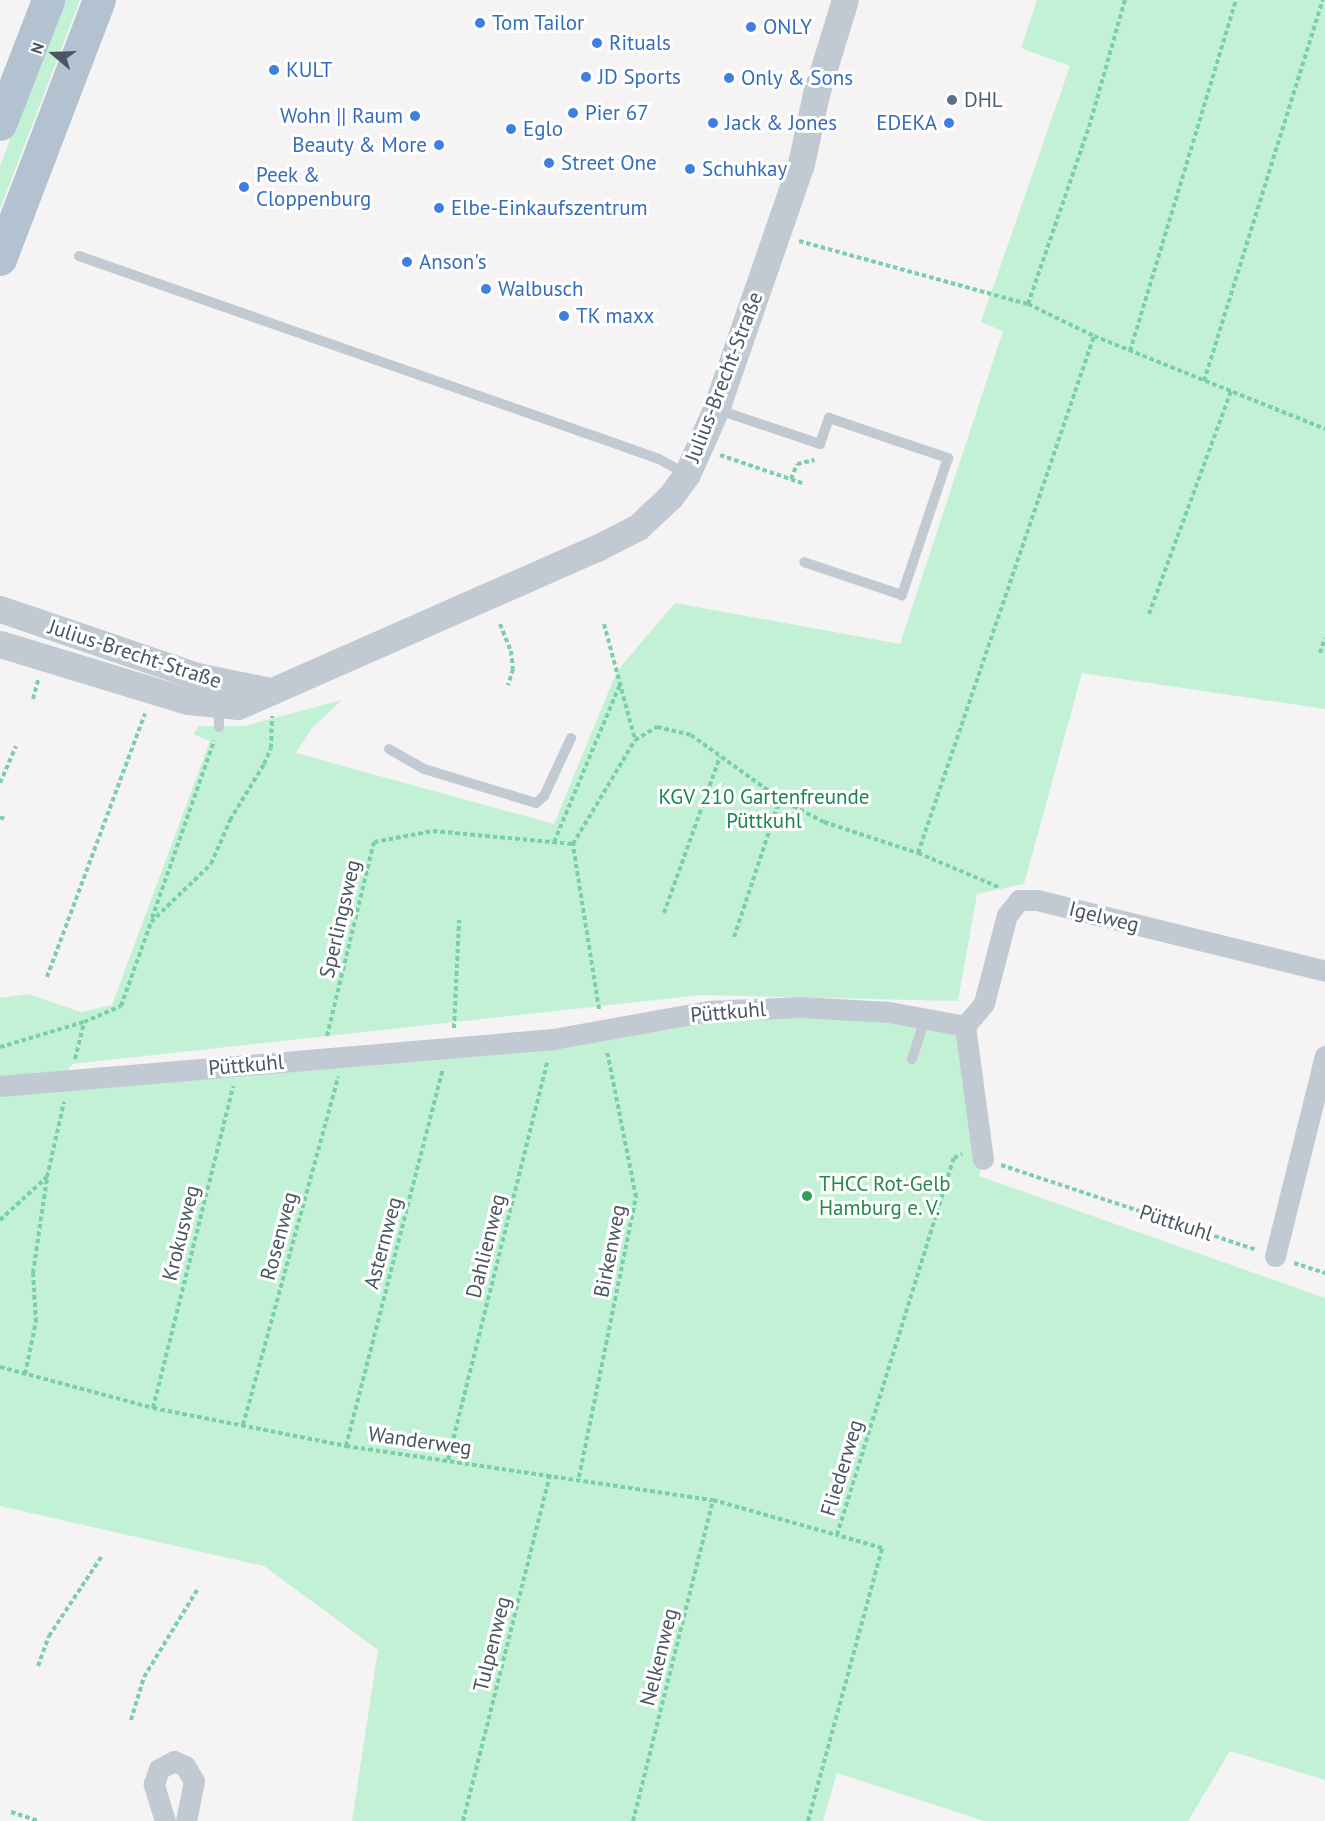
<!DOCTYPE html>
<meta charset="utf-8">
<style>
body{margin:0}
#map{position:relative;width:1325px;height:1821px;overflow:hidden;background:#f5f3f3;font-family:"PT Sans",sans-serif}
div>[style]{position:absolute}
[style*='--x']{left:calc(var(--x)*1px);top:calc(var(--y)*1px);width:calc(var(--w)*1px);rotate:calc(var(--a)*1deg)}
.green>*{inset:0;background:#c3f1d5}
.path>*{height:4px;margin-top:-2px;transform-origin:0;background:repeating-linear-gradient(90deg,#7ad0a6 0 4.5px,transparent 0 7.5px)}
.service>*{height:10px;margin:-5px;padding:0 5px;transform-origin:5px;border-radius:5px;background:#c1cad2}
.minor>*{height:21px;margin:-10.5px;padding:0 10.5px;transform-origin:10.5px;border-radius:10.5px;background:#c1cad2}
.tertiary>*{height:27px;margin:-13.5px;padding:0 13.5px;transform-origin:13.5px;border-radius:13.5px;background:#c1cad2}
.primary>*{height:33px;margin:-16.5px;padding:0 16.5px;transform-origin:16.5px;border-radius:16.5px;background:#b3c2d1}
.dots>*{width:16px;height:16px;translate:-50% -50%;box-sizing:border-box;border:3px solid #fff;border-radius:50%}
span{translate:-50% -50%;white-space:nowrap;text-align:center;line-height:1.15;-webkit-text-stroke:6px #fff;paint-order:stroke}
.shop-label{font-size:21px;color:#366cbe}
.left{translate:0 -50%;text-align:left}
.right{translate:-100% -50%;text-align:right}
.service-label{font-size:21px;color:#4e5e75}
.street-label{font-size:21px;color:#4a5661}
.park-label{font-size:21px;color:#17864f}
.leisure-label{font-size:21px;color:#27864d}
.north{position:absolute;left:24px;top:24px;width:60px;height:60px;-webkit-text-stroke:4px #fff;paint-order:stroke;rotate:289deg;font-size:16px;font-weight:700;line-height:24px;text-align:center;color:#4a5661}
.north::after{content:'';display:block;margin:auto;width:21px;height:27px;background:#4a5661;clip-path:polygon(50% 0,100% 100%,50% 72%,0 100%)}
</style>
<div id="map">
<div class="green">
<i style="clip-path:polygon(63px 0,80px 0,0 209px,0 166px)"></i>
<i style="clip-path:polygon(1037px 0,1325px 0,1325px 709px,1082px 673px,1024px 884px,977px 894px,958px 1001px,701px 995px,72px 1064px,62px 1081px,744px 1009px,965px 1026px,983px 1159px,979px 1176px,1325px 1298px,1325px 1780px,1230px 1751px,1188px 1821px,984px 1821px,837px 1773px,823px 1821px,352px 1821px,378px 1650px,264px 1566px,0 1506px,0 998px,28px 994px,81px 1012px,112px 1005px,210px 741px,193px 734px,199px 726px,244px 726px,342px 700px,312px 728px,296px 753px,554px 824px,617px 671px,675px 603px,900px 644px,1003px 331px,981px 322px,1070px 66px,1021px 48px)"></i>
</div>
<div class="path">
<i style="--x:799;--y:241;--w:238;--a:15.4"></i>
<i style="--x:1028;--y:304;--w:73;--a:25.9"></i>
<i style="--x:1094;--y:336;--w:249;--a:21.9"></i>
<i style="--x:1028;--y:304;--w:187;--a:-71"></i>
<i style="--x:1089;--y:127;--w:132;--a:-74.2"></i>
<i style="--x:1130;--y:351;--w:367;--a:-73.2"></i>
<i style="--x:1204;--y:381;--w:399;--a:-72.7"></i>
<i style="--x:720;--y:455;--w:87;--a:18.9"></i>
<i style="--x:791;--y:479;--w:16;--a:-68"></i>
<i style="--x:797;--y:464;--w:18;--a:-13"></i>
<i style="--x:1149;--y:614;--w:238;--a:-69.8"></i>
<i style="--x:500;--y:624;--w:29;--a:68"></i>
<i style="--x:511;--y:651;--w:18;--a:84"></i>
<i style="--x:513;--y:669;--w:17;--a:107"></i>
<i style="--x:604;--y:624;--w:120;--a:75"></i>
<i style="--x:1320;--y:653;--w:16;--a:-72"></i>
<i style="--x:33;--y:699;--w:20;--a:-75"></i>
<i style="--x:0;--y:783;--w:40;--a:-66.6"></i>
<i style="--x:0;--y:817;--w:5;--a:22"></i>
<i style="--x:554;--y:842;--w:171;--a:-67.3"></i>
<i style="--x:918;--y:853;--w:546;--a:-71.2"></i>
<i style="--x:664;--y:913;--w:166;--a:-70.3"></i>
<i style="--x:152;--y:918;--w:188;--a:-70.7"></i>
<i style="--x:734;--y:937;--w:145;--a:-71.6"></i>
<i style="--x:47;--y:977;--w:281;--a:-69.6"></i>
<i style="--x:599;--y:1009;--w:167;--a:-99"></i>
<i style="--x:573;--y:844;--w:121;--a:-59.2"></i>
<i style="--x:635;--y:740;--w:26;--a:-31"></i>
<i style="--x:657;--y:727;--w:35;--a:13"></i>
<i style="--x:691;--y:735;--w:110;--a:35.7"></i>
<i style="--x:780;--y:799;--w:50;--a:27.6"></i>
<i style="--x:824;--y:822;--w:99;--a:18.3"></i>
<i style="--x:918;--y:853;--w:90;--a:22.9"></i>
<i style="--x:454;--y:1028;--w:108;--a:-87.3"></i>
<i style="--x:327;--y:1036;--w:200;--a:-76.4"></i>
<i style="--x:374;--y:842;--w:60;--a:-10.6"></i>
<i style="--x:433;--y:831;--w:141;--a:5.3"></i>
<i style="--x:0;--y:1047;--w:88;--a:-16.6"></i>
<i style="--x:84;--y:1022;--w:40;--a:-23.4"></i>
<i style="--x:121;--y:1006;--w:89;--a:-70.3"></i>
<i style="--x:151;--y:922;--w:83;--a:-44"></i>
<i style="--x:211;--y:864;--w:48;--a:-66.6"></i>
<i style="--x:230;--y:820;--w:66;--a:-58.7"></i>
<i style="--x:264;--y:764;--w:17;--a:-66"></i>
<i style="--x:271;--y:748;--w:32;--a:-88"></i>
<i style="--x:75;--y:1059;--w:37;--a:-76"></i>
<i style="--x:1001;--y:1165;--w:269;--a:18.4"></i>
<i style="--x:0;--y:1220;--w:64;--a:-42.5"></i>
<i style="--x:47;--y:1177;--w:77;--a:-77.2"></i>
<i style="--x:1294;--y:1263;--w:33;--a:18"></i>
<i style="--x:0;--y:1367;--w:158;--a:15"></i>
<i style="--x:153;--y:1408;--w:197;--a:11.1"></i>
<i style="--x:346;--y:1446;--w:371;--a:8.4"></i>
<i style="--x:713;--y:1500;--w:129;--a:15.8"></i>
<i style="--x:25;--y:1374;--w:53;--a:-78.1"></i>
<i style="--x:36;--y:1322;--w:49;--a:-93.5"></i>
<i style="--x:33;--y:1273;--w:96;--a:-81.6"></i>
<i style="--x:153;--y:1408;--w:332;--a:-76"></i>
<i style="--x:243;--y:1425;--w:361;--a:-74.7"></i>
<i style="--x:346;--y:1446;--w:389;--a:-75.6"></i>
<i style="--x:448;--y:1460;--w:410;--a:-76"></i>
<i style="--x:579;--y:1477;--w:286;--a:-78.5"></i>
<i style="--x:636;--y:1197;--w:149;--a:-101.2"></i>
<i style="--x:38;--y:1666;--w:32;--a:-70"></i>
<i style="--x:49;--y:1636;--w:96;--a:-56.5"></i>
<i style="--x:131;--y:1720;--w:45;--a:-73.2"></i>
<i style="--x:144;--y:1677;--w:105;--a:-58.6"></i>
<i style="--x:11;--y:1812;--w:28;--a:18"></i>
<i style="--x:463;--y:1821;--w:358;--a:-75.9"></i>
<i style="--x:633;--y:1821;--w:331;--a:-76"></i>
<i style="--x:808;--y:1821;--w:283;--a:-74.8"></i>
<i style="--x:882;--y:1548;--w:47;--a:-163.9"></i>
<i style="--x:837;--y:1535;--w:395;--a:-72.8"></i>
<i style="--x:954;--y:1158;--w:9;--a:-27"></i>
</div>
<div class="service">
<i style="--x:79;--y:256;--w:546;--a:19.27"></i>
<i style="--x:594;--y:436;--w:69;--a:19.5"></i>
<i style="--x:659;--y:459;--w:31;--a:29"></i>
<i style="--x:716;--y:409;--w:110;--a:18.6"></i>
<i style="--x:820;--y:444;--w:28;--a:-71"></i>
<i style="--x:829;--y:418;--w:126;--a:18.6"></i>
<i style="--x:948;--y:458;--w:145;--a:108.6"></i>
<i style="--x:902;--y:595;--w:103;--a:-161.4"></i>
<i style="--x:218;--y:706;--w:21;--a:87"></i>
<i style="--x:389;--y:749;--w:40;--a:29.7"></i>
<i style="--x:424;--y:769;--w:117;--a:16.9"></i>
<i style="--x:536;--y:803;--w:11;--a:-41"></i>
<i style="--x:544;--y:796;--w:64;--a:-65"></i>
<i style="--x:912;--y:1059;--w:42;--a:-72"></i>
</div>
<div class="minor">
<i style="--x:965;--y:1026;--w:30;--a:-50"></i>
<i style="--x:984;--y:1003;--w:91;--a:-75.4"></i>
<i style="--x:1007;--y:915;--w:19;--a:-51"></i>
<i style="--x:1019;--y:900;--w:18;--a:0"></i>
<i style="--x:1037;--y:900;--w:297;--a:13.8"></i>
<i style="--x:965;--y:1026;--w:134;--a:82.3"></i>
<i style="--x:0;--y:1086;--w:555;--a:-4.86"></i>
<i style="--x:553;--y:1039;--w:158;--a:-10.2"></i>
<i style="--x:708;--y:1011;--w:91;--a:-2.5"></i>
<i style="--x:799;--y:1007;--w:90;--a:3.2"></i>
<i style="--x:889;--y:1012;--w:77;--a:10.4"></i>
<i style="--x:1275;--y:1256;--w:206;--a:-76"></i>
<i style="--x:165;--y:1821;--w:39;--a:-107"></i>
<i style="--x:154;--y:1784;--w:16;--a:-72"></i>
<i style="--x:159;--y:1769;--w:17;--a:-28"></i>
<i style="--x:174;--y:1761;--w:12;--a:24"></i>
<i style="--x:185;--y:1766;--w:17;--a:59"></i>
<i style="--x:194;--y:1781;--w:41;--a:101.3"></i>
</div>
<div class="tertiary">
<i style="--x:0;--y:609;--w:208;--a:18.8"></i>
<i style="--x:197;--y:676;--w:76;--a:11.5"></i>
<i style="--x:0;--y:644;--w:196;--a:16.9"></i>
<i style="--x:188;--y:701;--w:50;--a:5.7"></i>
<i style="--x:238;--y:706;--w:392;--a:-23.8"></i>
<i style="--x:597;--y:548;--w:46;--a:-27.1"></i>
<i style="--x:638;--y:527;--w:45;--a:-43.2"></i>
<i style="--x:671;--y:496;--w:27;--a:-54"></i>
<i style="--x:687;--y:474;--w:71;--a:-66"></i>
<i style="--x:716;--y:409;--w:259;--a:-70.9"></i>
<i style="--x:801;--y:164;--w:72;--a:-77.9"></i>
<i style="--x:816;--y:94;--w:98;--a:-72.9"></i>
</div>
<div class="primary">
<i style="--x:0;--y:124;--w:133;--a:-68.8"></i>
<i style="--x:0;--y:259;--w:277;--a:-69.1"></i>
</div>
<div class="dots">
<i style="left:480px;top:23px;background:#3f7fe0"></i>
<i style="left:751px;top:27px;background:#3f7fe0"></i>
<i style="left:597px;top:43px;background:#3f7fe0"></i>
<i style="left:274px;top:70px;background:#3f7fe0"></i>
<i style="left:586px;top:77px;background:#3f7fe0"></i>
<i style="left:729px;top:78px;background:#3f7fe0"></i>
<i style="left:952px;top:100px;background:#5c6f8a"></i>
<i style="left:573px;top:113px;background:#3f7fe0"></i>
<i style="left:415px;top:116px;background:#3f7fe0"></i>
<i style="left:713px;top:123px;background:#3f7fe0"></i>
<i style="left:949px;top:123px;background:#3f7fe0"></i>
<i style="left:511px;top:129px;background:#3f7fe0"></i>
<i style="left:439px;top:145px;background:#3f7fe0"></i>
<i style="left:549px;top:163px;background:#3f7fe0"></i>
<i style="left:690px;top:169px;background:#3f7fe0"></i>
<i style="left:244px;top:187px;background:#3f7fe0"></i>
<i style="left:439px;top:208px;background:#3f7fe0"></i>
<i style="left:407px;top:262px;background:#3f7fe0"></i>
<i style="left:486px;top:289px;background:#3f7fe0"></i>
<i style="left:564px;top:316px;background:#3f7fe0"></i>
<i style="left:807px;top:1196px;background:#2e9e5b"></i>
</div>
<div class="shop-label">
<span class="left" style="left:492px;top:23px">Tom Tailor</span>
<span class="left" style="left:763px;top:27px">ONLY</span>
<span class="left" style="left:609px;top:43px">Rituals</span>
<span class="left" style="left:286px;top:70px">KULT</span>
<span class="left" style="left:598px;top:77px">JD Sports</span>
<span class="left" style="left:741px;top:78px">Only &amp; Sons</span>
<span class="left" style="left:585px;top:113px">Pier 67</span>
<span class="right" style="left:403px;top:116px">Wohn || Raum</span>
<span class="left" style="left:725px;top:123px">Jack &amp; Jones</span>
<span class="right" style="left:937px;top:123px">EDEKA</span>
<span class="left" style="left:523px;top:129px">Eglo</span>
<span class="right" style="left:427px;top:145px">Beauty &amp; More</span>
<span class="left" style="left:561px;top:163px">Street One</span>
<span class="left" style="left:702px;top:169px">Schuhkay</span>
<span class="left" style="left:256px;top:187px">Peek &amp;<br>Cloppenburg</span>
<span class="left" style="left:451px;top:208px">Elbe-Einkaufszentrum</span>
<span class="left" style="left:419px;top:262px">Anson's</span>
<span class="left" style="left:498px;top:289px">Walbusch</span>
<span class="left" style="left:576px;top:316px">TK maxx</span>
</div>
<div class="service-label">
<span class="left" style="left:964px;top:100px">DHL</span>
</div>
<div class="street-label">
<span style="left:724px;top:377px;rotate:-69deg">Julius-Brecht-Straße</span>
<span style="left:135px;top:654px;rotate:18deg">Julius-Brecht-Straße</span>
<span style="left:1104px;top:917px;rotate:14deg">Igelweg</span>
<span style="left:340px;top:919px;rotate:-77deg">Sperlingsweg</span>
<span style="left:728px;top:1012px;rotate:-5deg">Püttkuhl</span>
<span style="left:246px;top:1065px;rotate:-5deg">Püttkuhl</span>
<span style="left:1176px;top:1223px;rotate:18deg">Püttkuhl</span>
<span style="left:181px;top:1233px;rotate:-76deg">Krokusweg</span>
<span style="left:279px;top:1236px;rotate:-75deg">Rosenweg</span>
<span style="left:383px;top:1243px;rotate:-75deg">Asternweg</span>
<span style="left:486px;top:1246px;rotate:-76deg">Dahlienweg</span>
<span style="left:610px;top:1251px;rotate:-79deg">Birkenweg</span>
<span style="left:420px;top:1441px;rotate:8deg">Wanderweg</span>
<span style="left:842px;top:1468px;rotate:-73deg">Fliederweg</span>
<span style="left:492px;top:1644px;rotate:-76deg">Tulpenweg</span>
<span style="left:659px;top:1657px;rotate:-76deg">Nelkenweg</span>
</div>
<div class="park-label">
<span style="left:764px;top:809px">KGV 210 Gartenfreunde<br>Püttkuhl</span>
</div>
<div class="leisure-label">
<span class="left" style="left:819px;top:1196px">THCC Rot-Gelb<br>Hamburg e. V.</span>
</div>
<div class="north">N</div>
</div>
